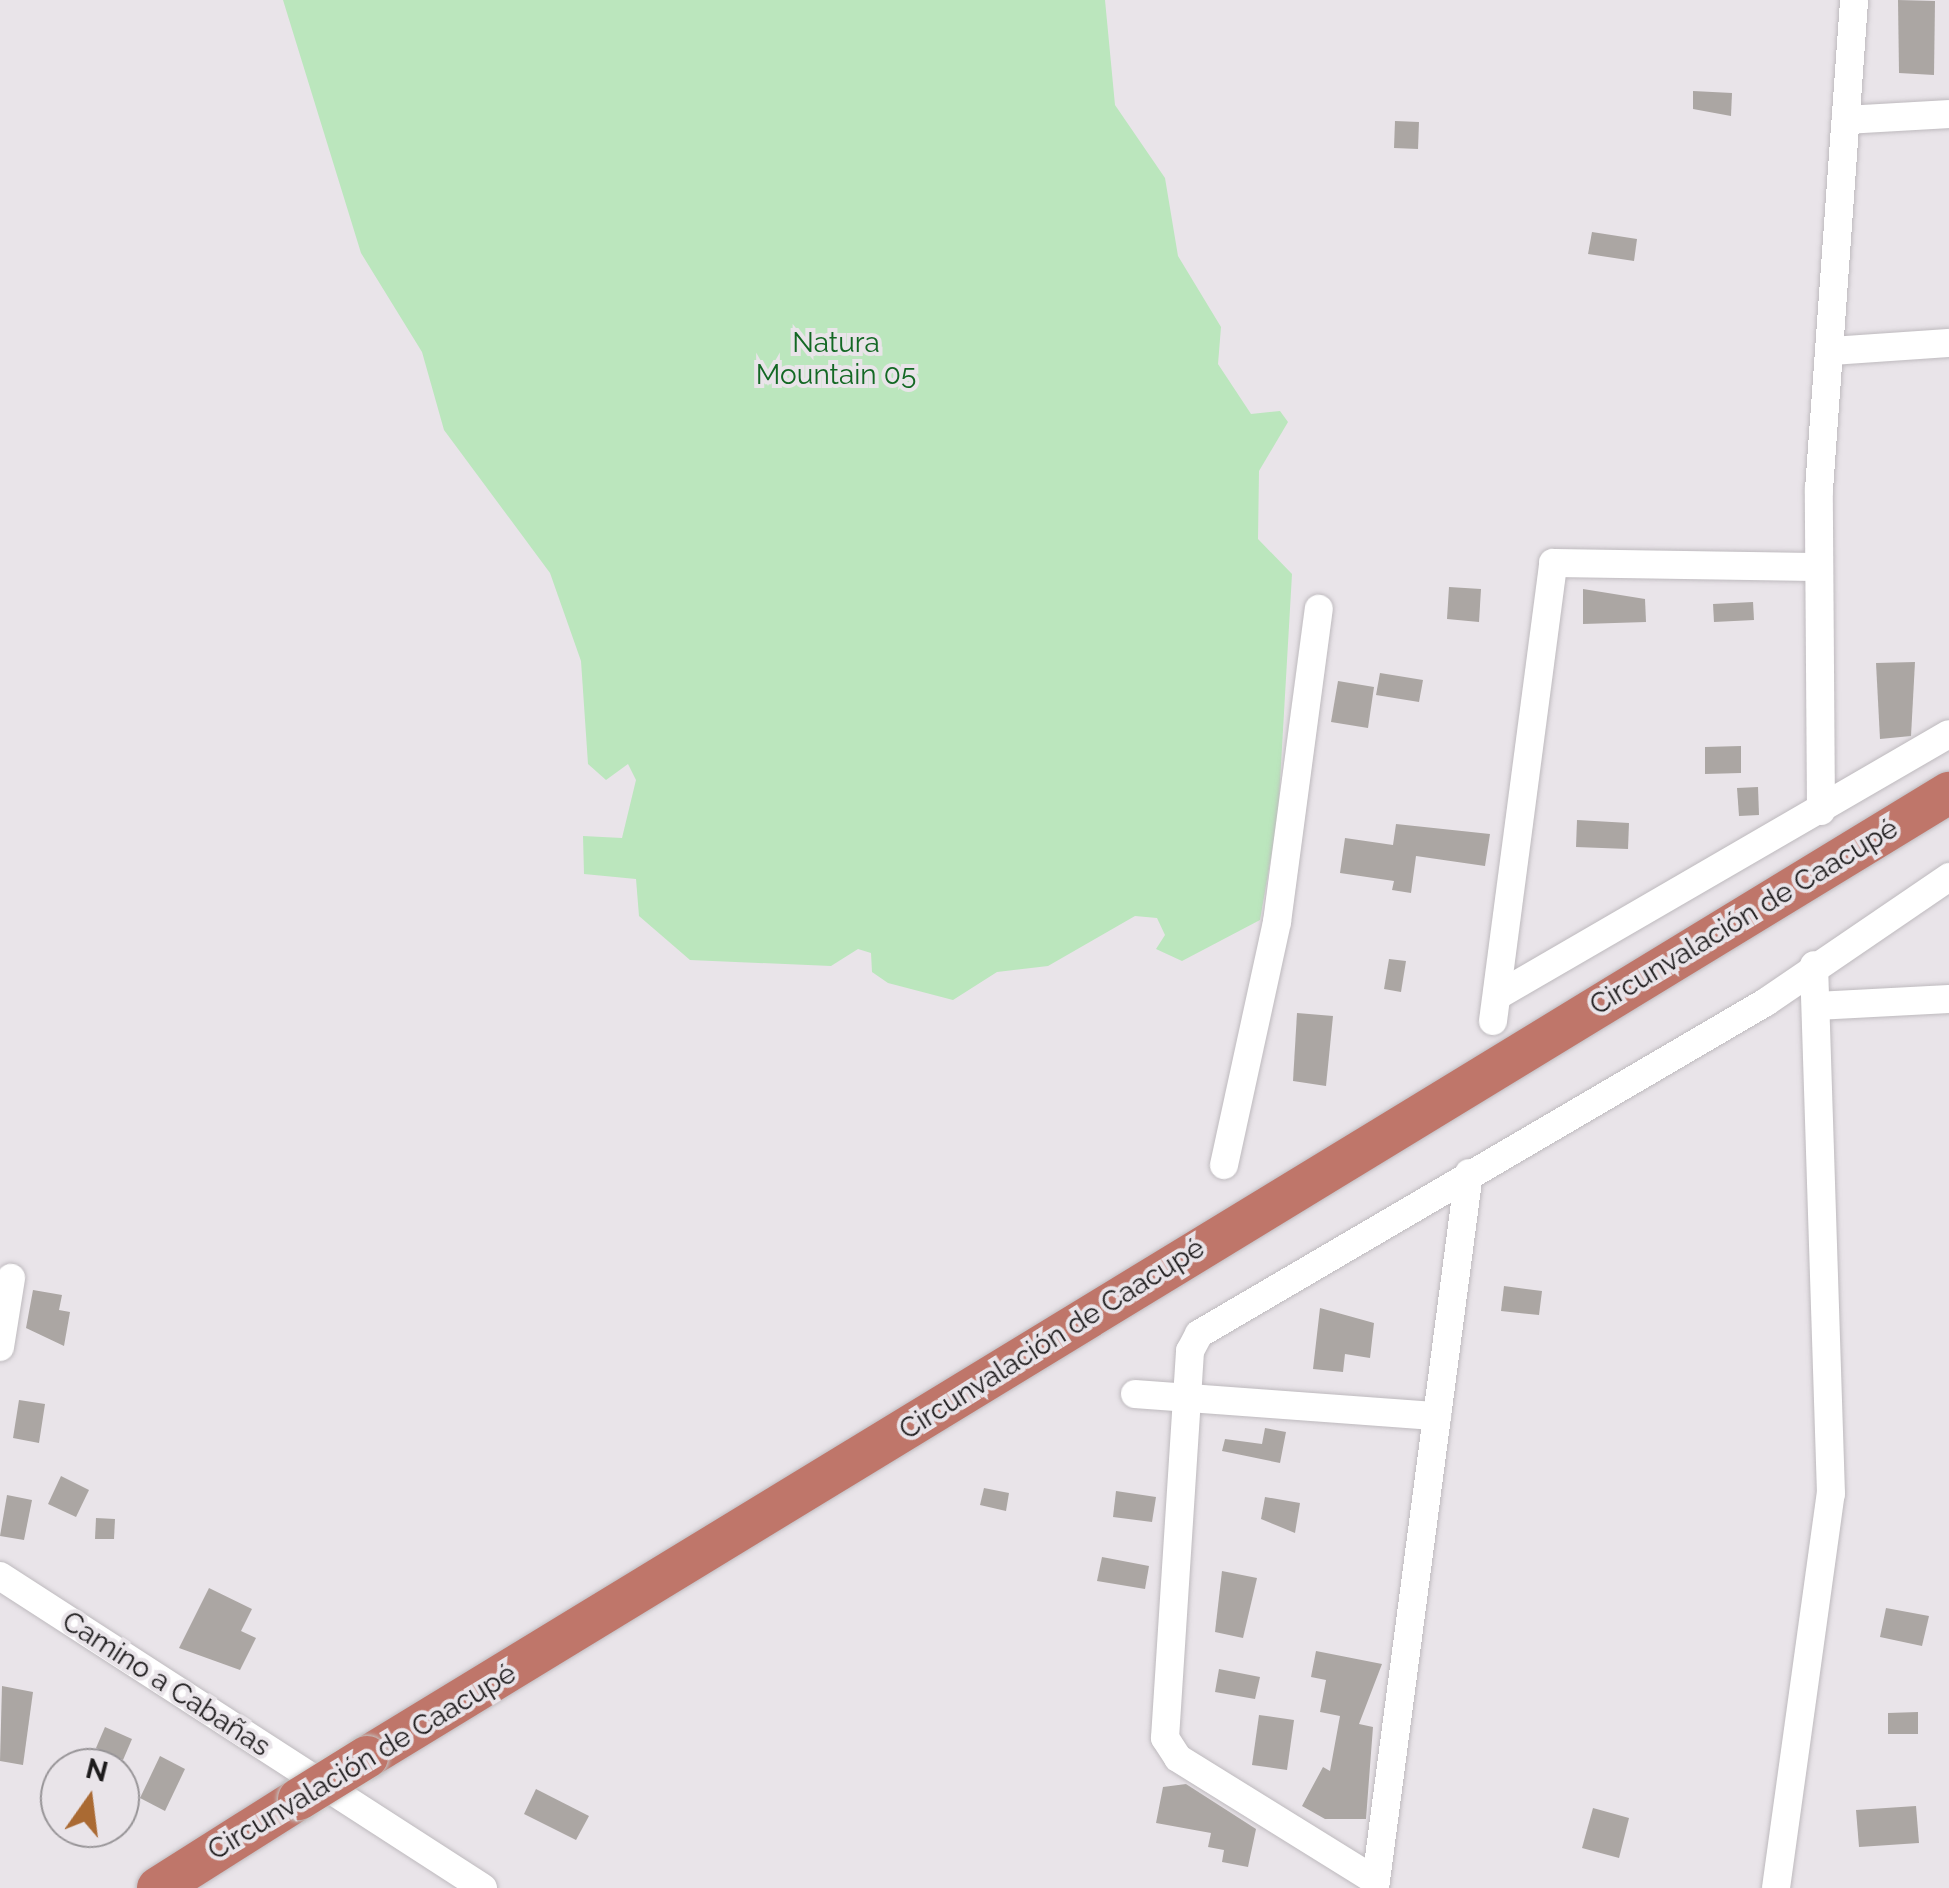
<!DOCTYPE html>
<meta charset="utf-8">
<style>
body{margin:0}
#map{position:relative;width:1949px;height:1888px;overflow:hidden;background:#e9e4e9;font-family:Raleway,sans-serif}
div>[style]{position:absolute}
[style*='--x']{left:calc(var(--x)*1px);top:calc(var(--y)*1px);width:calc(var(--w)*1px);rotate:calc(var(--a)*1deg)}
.green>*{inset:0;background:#bbe6bd}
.building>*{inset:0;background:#aba6a3}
.roads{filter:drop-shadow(0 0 2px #bebabe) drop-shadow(0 0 2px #bebabe)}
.minor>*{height:28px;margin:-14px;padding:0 14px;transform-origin:14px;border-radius:14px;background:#fff}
.highway>*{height:42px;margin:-21px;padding:0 21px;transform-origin:21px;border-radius:21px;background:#bf766a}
.bridges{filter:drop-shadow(0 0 2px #c4c4c4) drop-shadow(0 0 2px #c4c4c4)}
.highway-bridge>*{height:42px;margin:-21px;padding:0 21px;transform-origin:21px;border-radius:21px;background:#bf766a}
span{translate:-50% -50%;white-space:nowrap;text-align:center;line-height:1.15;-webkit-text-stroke:8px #e9e4e9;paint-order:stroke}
.park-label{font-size:28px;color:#136824}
.street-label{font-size:28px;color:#1d1b1c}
.north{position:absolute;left:40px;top:1748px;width:100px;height:100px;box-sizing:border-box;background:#e9e4e9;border:2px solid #979497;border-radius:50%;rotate:14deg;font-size:28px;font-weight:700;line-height:40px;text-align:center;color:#1d1b1c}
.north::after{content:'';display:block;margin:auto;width:35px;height:45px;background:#aa6a33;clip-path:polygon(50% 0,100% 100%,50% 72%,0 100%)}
</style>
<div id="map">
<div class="green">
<i style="clip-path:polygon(283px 0,1105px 0,1115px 105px,1165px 178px,1178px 256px,1221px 327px,1218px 364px,1251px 414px,1280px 411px,1288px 422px,1259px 471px,1258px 539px,1292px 574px,1278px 817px,1260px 920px,1182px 961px,1156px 949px,1165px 935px,1157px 918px,1135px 916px,1048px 966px,997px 972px,953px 1000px,888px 983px,872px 972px,871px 953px,858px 949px,831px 966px,690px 960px,639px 916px,636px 879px,584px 874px,583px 836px,622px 838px,636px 780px,628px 764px,606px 780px,588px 764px,581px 661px,550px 573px,444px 430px,422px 352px,361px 253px)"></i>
</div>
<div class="building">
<i style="clip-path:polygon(1898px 0,1935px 1px,1934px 75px,1899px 73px)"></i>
<i style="clip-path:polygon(1693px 91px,1732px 93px,1731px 116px,1693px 109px)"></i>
<i style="clip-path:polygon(1395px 121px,1419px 122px,1418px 149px,1394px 148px)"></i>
<i style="clip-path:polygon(1592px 232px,1637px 239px,1634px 261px,1588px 254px)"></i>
<i style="clip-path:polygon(1449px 587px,1481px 589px,1479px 622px,1447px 619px)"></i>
<i style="clip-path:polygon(1583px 589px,1645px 599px,1646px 622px,1583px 624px)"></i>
<i style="clip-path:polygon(1753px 602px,1754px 620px,1714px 622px,1713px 604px)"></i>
<i style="clip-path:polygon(1915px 662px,1911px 736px,1880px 739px,1876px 663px)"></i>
<i style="clip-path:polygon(1380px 673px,1423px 680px,1419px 702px,1376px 695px)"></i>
<i style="clip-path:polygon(1338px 681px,1374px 687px,1368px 728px,1331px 722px)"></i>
<i style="clip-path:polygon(1741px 746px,1741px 773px,1705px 774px,1705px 747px)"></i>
<i style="clip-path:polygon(1758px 787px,1759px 815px,1739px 816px,1737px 788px)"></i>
<i style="clip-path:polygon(1577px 820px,1629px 823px,1628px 849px,1576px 847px)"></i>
<i style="clip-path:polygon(1396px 824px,1490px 834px,1485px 866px,1416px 856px,1411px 893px,1392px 890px,1394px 881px,1340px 873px,1345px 838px,1393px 845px)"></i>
<i style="clip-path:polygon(1389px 959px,1406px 961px,1401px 992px,1384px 989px)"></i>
<i style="clip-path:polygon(1297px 1013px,1333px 1016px,1326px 1086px,1293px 1081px)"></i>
<i style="clip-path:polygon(1504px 1286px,1542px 1291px,1539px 1315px,1501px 1311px)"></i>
<i style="clip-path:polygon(33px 1290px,62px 1295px,59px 1310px,70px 1312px,64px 1346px,26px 1328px)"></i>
<i style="clip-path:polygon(1320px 1308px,1374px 1323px,1370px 1358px,1345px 1354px,1343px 1372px,1313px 1369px)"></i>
<i style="clip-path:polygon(19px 1400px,45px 1404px,39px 1443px,13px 1438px)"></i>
<i style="clip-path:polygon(1265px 1428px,1286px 1432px,1280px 1463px,1222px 1451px,1225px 1439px,1262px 1444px)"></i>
<i style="clip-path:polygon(61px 1476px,89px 1490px,76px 1517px,48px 1504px)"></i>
<i style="clip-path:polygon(984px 1488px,1009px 1493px,1006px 1511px,980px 1505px)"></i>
<i style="clip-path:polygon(1116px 1491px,1156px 1497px,1152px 1522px,1113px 1517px)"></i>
<i style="clip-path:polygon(7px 1495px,32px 1500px,24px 1540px,0 1536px)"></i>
<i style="clip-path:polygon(1265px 1497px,1300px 1503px,1295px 1533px,1261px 1519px)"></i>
<i style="clip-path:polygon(96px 1518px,115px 1519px,114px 1539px,95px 1539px)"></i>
<i style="clip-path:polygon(1102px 1557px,1149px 1566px,1145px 1589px,1097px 1581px)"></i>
<i style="clip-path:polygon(1222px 1571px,1257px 1578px,1243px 1638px,1215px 1632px)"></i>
<i style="clip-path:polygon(209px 1588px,252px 1609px,241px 1631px,256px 1638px,240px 1670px,179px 1648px)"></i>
<i style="clip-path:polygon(1886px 1608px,1929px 1616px,1922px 1646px,1880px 1637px)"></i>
<i style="clip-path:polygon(1316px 1651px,1382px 1664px,1359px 1724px,1373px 1727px,1366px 1819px,1325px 1819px,1302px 1806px,1323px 1767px,1330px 1771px,1340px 1716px,1320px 1712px,1326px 1680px,1311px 1677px)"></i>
<i style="clip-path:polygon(1219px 1669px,1260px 1677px,1255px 1699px,1215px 1692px)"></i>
<i style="clip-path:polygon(2px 1686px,33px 1692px,23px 1765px,0 1761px)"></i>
<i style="clip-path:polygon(1918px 1712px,1918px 1734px,1888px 1734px,1888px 1713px)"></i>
<i style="clip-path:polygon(1259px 1715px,1294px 1720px,1287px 1770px,1252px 1765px)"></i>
<i style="clip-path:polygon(105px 1727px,132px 1739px,123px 1760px,96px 1748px)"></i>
<i style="clip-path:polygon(160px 1756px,185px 1769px,165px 1811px,140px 1798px)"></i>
<i style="clip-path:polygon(1186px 1784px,1256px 1829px,1248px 1867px,1222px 1862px,1224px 1850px,1208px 1847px,1211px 1833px,1156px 1823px,1163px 1787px)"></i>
<i style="clip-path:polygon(536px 1789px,589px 1816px,576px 1840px,524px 1814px)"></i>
<i style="clip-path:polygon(1916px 1806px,1919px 1843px,1859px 1847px,1856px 1810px)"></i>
<i style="clip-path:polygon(1593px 1808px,1629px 1818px,1619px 1858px,1582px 1848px)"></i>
</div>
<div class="roads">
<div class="minor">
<i style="--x:1846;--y:120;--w:103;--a:-3.3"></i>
<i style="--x:1831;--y:351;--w:118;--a:-3.9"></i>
<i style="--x:1821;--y:811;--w:321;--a:-90.4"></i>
<i style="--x:1819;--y:490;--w:491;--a:-85.9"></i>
<i style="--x:1497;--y:996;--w:522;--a:-30.1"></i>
<i style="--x:1816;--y:1006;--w:133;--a:-3"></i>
<i style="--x:1493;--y:1021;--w:462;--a:-82.5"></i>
<i style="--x:1553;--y:563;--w:263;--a:0.9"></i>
<i style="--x:1224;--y:1165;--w:249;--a:-77.7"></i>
<i style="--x:1277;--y:922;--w:316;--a:-82.4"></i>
<i style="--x:0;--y:1347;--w:70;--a:-80.9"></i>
<i style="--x:1135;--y:1394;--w:303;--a:4.2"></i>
<i style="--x:0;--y:1576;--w:575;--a:32.86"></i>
<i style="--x:1376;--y:1881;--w:233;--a:-148.2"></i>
<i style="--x:1178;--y:1758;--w:24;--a:-123"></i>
<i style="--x:1165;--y:1738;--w:388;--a:-86.3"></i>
<i style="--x:1190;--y:1351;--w:19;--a:-62"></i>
<i style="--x:1199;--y:1334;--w:657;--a:-30.35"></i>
<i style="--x:1766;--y:1002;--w:222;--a:-34.3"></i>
<i style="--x:1375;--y:1888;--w:721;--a:-82.51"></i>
<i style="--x:1776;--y:1888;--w:398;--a:-82.1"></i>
<i style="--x:1831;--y:1494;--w:529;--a:-91.84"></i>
</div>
<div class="highway">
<i style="--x:367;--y:1757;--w:1853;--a:-31.36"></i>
<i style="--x:158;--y:1888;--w:167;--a:-32.3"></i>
</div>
</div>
<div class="bridges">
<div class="highway-bridge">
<i style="--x:299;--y:1799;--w:80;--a:-31.7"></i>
</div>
</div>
<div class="park-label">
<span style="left:836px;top:359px">Natura<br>Mountain 05</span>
</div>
<div class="street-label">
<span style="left:1744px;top:917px;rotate:-31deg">Circunvalación de Caacupé</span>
<span style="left:1052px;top:1339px;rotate:-32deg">Circunvalación de Caacupé</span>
<span style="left:166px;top:1684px;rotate:33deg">Camino a Cabañas</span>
<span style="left:362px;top:1762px;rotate:-31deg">Circunvalación de Caacupé</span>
</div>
<div class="north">N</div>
</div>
